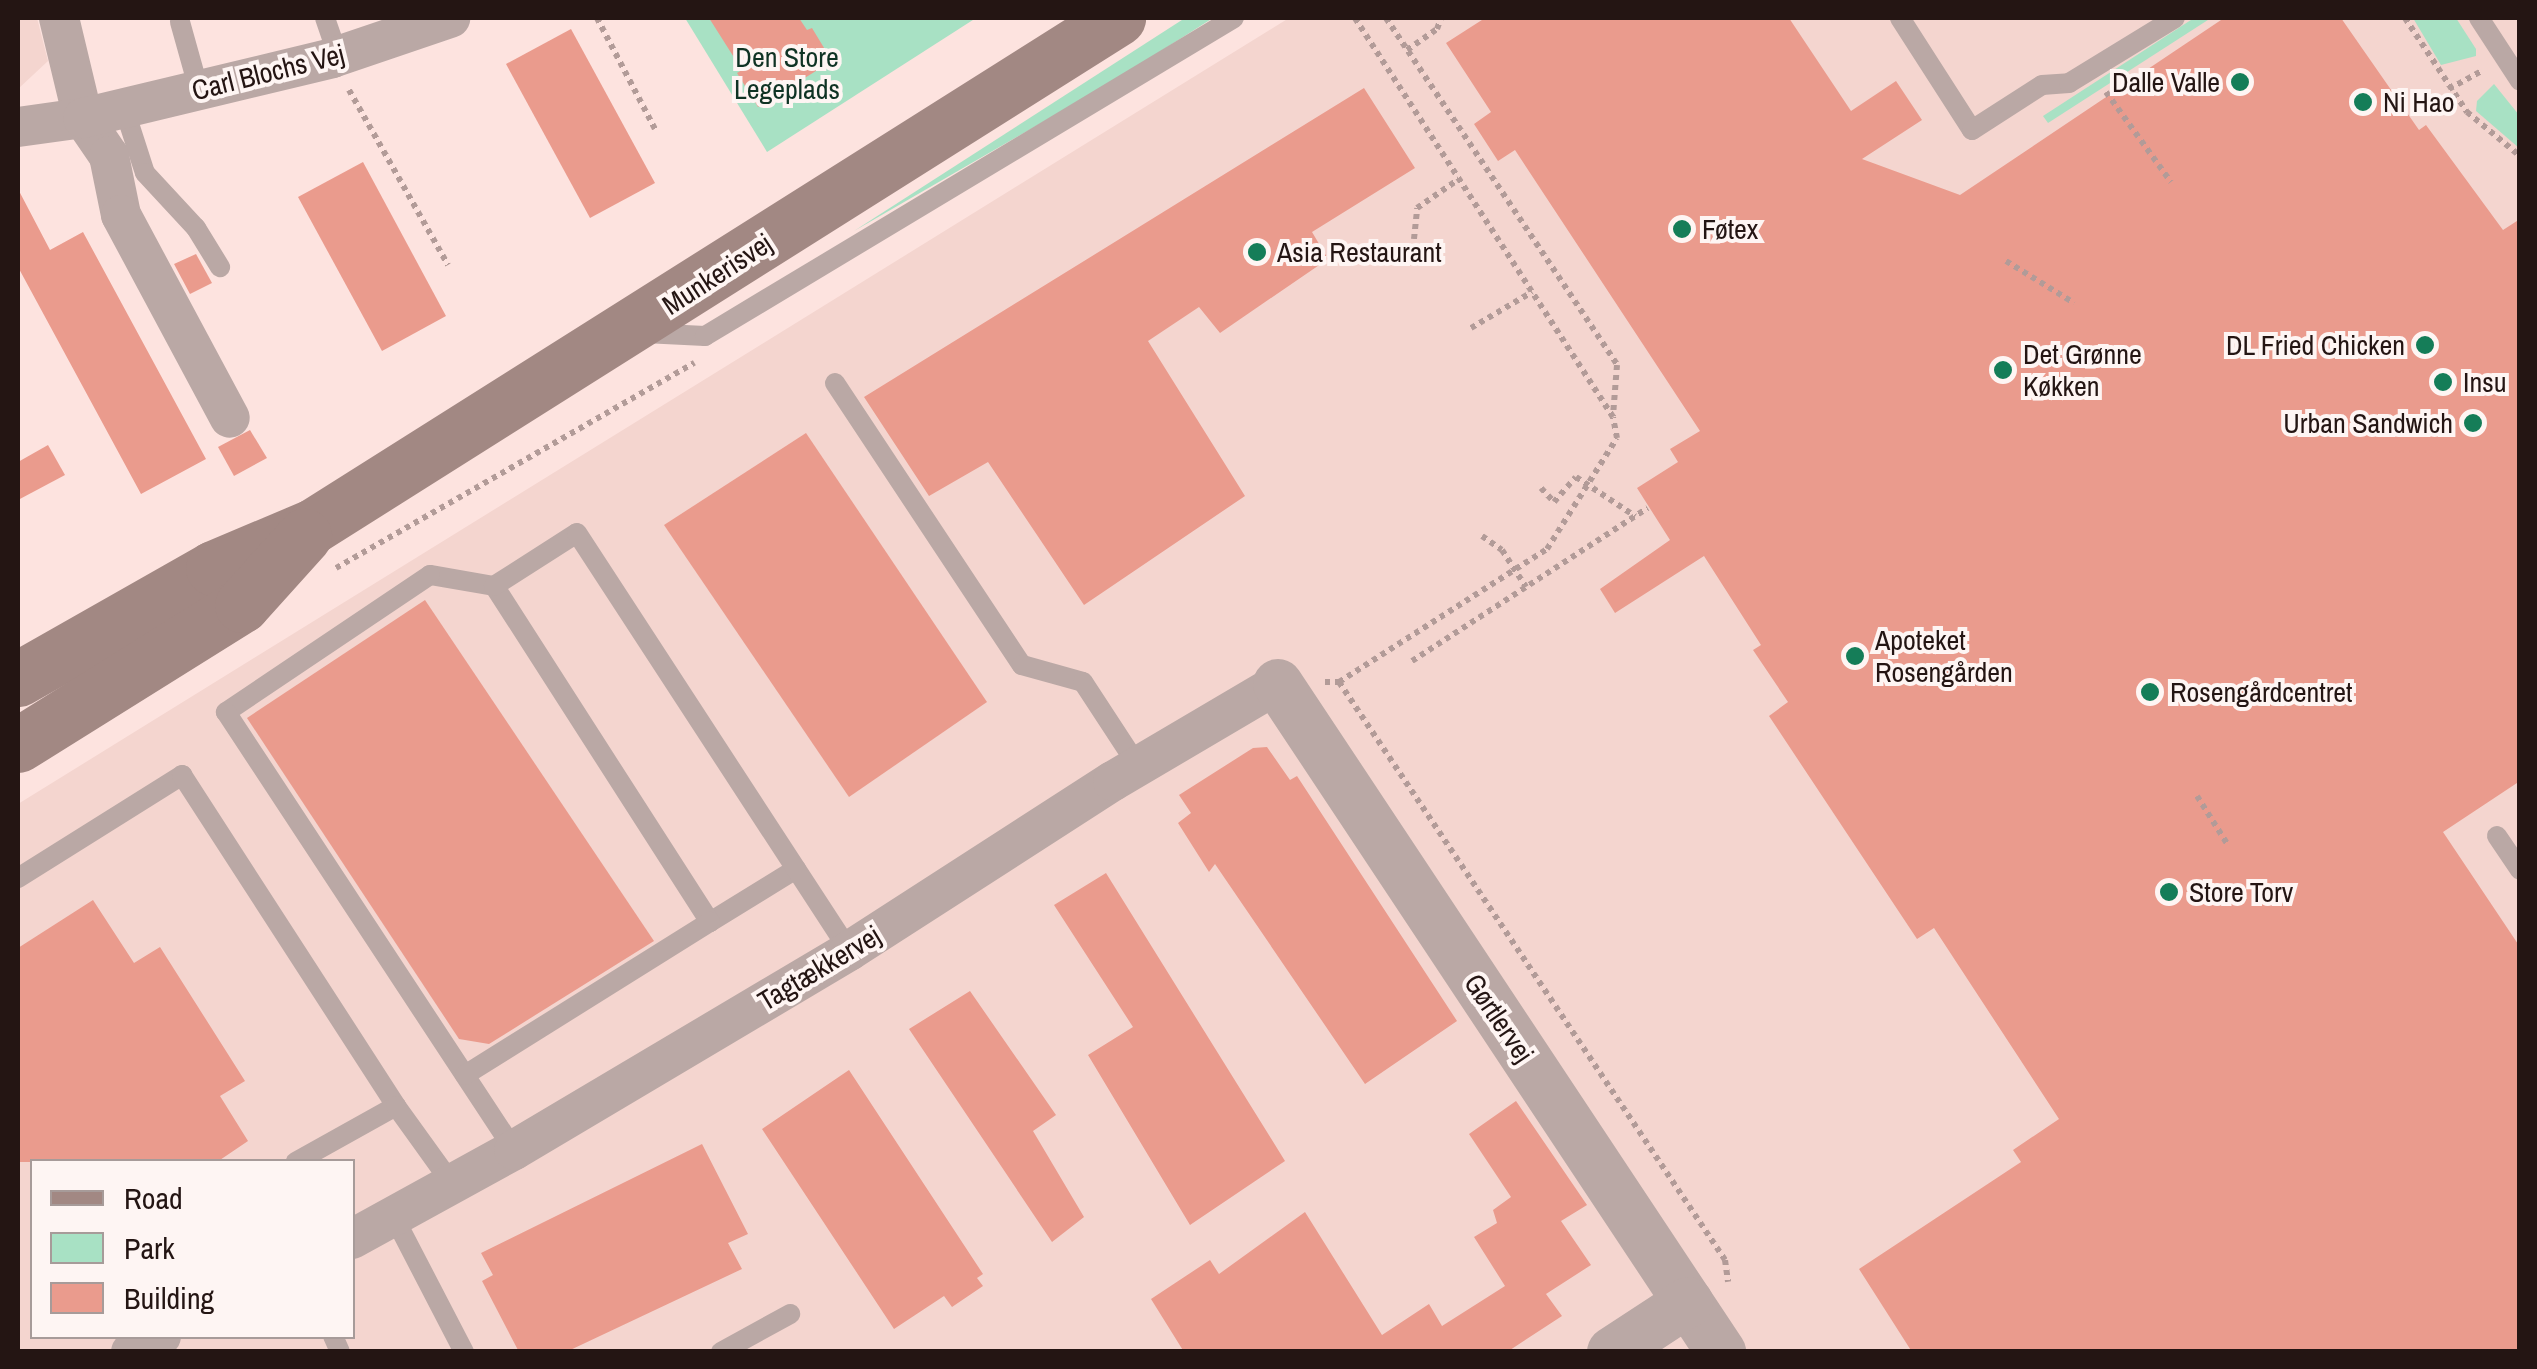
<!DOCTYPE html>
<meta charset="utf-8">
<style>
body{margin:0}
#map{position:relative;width:2537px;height:1369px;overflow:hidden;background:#fde3df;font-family:"Archivo Narrow",sans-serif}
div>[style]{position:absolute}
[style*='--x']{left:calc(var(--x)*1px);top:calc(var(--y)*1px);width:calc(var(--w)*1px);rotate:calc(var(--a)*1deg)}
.built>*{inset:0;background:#f4d5cf}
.green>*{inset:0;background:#a8e1c4}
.building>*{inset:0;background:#ea9b8d}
.path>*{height:6px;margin-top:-3px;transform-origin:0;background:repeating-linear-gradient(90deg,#b29b98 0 5px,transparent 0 10px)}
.service>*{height:20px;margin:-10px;padding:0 10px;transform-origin:10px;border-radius:10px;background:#baa8a5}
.minor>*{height:40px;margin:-20px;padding:0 20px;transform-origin:20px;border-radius:20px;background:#baa8a5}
.tertiary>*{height:50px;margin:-25px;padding:0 25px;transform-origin:25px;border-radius:25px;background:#baa8a5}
.secondary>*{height:55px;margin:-27.5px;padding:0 27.5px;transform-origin:27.5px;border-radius:27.5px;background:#a28883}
.dots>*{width:28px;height:28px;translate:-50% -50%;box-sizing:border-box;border:5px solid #fef5f3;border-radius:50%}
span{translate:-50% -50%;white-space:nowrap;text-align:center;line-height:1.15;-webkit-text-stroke:8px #fef5f3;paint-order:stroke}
.park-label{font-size:28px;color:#0f3324}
.street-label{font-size:28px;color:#241513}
.poi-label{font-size:28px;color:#241513}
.right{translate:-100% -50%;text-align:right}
.left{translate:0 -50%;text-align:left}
.frame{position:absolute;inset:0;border:20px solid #241513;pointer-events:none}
.legend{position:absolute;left:30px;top:1159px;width:325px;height:180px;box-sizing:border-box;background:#fef5f3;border:2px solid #a79b99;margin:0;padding:12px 18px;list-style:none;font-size:30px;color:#241513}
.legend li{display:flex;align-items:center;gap:20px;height:50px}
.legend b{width:50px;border:2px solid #a79b99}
</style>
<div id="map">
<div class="built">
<i style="clip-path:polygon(18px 18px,37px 18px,48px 61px,18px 89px)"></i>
<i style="clip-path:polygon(evenodd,1289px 18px,2519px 18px,2519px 1351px,18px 1352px,18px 804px,1289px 18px,32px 1162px,352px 1162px,352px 1336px,32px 1336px,32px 1162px)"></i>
</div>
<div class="green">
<i style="clip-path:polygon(685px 18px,976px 18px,767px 152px)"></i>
<i style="clip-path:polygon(1185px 18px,1213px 18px,1112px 82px,854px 231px)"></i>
<i style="clip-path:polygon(2194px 18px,2211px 18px,2048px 123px,2043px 116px)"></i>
<i style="clip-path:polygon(2413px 18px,2456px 18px,2476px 49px,2476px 56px,2441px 65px)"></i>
<i style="clip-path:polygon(2494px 84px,2519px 115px,2519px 148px,2476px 111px,2477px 101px)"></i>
</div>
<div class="building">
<i style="clip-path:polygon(709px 18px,799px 18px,807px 30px,812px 28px,832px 61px,758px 107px,737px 73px,742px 70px)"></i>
<i style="clip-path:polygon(1485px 18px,1789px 18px,1851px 111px,1896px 81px,1922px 120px,1862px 159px,1960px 195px,2224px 18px,2341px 18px,2419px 130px,2426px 125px,2503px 230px,2520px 219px,2520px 781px,2443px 832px,2520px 947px,2520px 1352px,1912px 1352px,1859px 1269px,2021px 1162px,2013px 1150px,2059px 1119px,1934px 928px,1917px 939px,1769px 716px,1788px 702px,1753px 650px,1761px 645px,1704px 556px,1615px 613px,1600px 589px,1670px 540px,1637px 488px,1678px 462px,1670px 449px,1700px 431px,1515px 150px,1498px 161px,1474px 124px,1491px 112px,1446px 43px)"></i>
<i style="clip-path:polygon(571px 29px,655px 183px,590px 218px,506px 64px)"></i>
<i style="clip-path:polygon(1364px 88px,1415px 168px,1312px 232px,1328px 259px,1220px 333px,1199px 307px,1148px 341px,1245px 496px,1084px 605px,988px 462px,929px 496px,864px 397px)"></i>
<i style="clip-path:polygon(363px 162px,446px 316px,382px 351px,298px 197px)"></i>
<i style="clip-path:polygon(18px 189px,50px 250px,83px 232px,206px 459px,141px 494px,18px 267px)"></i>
<i style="clip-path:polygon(196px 254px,212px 283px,190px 294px,174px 264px)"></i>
<i style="clip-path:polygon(250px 430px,267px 458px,234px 476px,218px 447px)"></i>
<i style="clip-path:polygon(806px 433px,987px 702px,849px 797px,664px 525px)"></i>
<i style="clip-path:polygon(48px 445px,65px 475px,18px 500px,18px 462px)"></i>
<i style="clip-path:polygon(425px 600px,654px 941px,489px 1044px,459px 1039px,247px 718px)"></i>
<i style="clip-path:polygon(1267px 747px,1290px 780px,1297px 776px,1457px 1021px,1365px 1084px,1215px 864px,1209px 872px,1178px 823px,1191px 813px,1179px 795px,1253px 748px)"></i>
<i style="clip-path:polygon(1106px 873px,1285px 1161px,1190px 1225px,1088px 1055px,1133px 1027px,1054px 905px)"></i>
<i style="clip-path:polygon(93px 900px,134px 963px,160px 947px,245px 1081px,220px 1096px,248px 1141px,217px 1162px,18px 1162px,18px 948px)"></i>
<i style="clip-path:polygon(970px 991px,1056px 1115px,1033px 1131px,1084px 1217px,1052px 1242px,909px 1029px)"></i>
<i style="clip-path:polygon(849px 1070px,983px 1274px,977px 1278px,983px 1286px,952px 1307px,944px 1296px,894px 1329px,762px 1129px)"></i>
<i style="clip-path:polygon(1516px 1101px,1587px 1205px,1561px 1221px,1591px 1265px,1546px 1294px,1562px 1316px,1507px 1352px,1184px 1352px,1151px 1299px,1210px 1260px,1219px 1274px,1305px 1212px,1382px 1335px,1429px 1304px,1442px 1326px,1505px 1286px,1474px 1237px,1497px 1223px,1493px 1210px,1511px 1197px,1469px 1134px)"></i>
<i style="clip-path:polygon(702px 1144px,748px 1234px,728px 1243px,742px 1269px,566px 1352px,519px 1352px,482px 1281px,493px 1275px,481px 1253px)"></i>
</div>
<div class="path">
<i style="--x:597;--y:18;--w:125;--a:62.4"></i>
<i style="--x:1386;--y:18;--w:417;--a:56.3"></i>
<i style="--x:1617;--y:365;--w:51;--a:94.5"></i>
<i style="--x:2405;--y:18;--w:113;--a:56.6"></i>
<i style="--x:2467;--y:112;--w:69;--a:39.7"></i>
<i style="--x:1407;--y:50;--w:37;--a:-35"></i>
<i style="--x:1437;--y:29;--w:12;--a:-70"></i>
<i style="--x:2449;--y:89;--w:39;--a:-29"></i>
<i style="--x:349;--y:90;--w:201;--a:60.5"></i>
<i style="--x:2106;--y:92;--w:111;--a:54.2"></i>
<i style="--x:1414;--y:239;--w:31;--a:-84"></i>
<i style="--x:1417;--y:208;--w:51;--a:-34.6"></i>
<i style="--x:2006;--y:261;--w:80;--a:31.7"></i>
<i style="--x:1471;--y:328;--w:71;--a:-30.5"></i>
<i style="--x:1541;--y:488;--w:19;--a:47"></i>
<i style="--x:1554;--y:502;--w:33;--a:-49"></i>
<i style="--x:1576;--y:477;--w:71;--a:33.5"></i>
<i style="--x:1482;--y:536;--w:24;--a:35"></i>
<i style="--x:1502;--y:550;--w:44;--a:57"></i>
<i style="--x:336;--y:568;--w:413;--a:-29.8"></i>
<i style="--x:1412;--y:661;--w:281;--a:-33"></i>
<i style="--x:1325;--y:682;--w:14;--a:0"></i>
<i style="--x:1339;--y:682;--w:247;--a:-32.6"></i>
<i style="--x:1547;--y:549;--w:131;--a:-57.8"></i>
<i style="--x:1617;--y:438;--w:21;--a:-101"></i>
<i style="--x:1613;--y:417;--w:475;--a:-122.9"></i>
<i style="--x:1339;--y:682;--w:695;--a:56.26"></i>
<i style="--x:1725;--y:1260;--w:22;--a:82"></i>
<i style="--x:2197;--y:796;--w:58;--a:57.7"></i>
</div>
<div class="service">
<i style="--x:325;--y:18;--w:40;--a:71.1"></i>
<i style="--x:1900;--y:18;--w:133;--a:57.3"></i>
<i style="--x:1972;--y:130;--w:83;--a:-32.7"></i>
<i style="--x:2042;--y:85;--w:27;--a:-4"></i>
<i style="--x:2069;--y:83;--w:124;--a:-31.5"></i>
<i style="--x:2479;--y:18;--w:75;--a:56.9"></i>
<i style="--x:180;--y:22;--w:71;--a:74.4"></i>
<i style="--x:124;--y:108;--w:68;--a:72.1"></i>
<i style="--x:145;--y:173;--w:75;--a:47.2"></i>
<i style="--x:196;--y:228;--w:46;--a:58.4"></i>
<i style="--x:644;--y:333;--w:61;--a:2.8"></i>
<i style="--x:705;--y:336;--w:617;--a:-31.01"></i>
<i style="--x:835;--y:383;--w:338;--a:56.5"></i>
<i style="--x:1022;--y:665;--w:63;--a:15.6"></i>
<i style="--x:1083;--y:682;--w:100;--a:56.8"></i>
<i style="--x:494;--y:586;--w:65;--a:-170.2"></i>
<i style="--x:430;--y:575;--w:246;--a:146.1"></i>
<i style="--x:226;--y:712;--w:524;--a:56.67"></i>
<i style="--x:2497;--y:836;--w:41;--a:55.9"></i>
<i style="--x:796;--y:869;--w:101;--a:148.4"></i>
<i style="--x:710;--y:922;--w:399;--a:-122.7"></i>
<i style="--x:494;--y:586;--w:98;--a:-32.6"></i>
<i style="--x:577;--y:533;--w:499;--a:56.9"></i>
<i style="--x:18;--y:878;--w:194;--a:-32.1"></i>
<i style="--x:182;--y:775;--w:394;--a:57.1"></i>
<i style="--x:396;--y:1106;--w:115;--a:150.8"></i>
<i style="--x:465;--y:1075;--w:289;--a:-32"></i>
<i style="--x:396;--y:1106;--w:96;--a:54.3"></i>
<i style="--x:394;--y:1217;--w:152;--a:62.6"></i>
<i style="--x:333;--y:1336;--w:17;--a:66"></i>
<i style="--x:721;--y:1352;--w:79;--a:-28.8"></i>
</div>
<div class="minor">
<i style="--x:59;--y:18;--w:103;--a:76.5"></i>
<i style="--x:83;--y:118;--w:46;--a:55.6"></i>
<i style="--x:109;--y:156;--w:60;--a:78.5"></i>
<i style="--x:121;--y:215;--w:230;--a:61.8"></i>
<i style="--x:18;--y:127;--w:66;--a:-7.9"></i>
<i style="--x:83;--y:118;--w:256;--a:-13.5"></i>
<i style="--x:332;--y:58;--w:125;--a:-18.7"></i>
<i style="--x:352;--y:1239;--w:185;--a:-28.8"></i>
<i style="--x:514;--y:1150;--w:390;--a:-30.7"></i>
<i style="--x:849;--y:951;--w:314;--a:-32.8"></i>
<i style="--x:1113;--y:781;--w:191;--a:-30.5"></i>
<i style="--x:131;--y:1352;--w:34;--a:-28"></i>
</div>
<div class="tertiary">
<i style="--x:1278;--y:684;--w:802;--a:56.45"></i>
<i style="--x:1612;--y:1352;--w:91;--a:-33.3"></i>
</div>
<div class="secondary">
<i style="--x:18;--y:679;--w:224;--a:-29.6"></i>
<i style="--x:213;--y:568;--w:108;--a:-22.8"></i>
<i style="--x:313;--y:526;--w:952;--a:-32.25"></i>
<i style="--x:18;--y:745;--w:264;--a:-32"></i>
<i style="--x:242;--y:605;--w:93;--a:-48.1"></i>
</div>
<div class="dots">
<i style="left:2240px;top:82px;background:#157d58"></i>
<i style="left:2363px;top:102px;background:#157d58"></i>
<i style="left:1682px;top:229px;background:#157d58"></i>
<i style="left:1257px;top:252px;background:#157d58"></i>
<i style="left:2425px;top:345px;background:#157d58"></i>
<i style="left:2003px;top:370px;background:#157d58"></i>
<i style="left:2443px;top:382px;background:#157d58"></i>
<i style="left:2473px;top:423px;background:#157d58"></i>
<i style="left:1855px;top:656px;background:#157d58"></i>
<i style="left:2150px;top:692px;background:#157d58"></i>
<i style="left:2169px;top:892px;background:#157d58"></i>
</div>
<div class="park-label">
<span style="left:787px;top:73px">Den Store<br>Legeplads</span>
</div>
<div class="street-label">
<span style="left:268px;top:72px;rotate:-14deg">Carl Blochs Vej</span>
<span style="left:717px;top:274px;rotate:-33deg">Munkerisvej</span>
<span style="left:819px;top:968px;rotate:-31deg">Tagtækkervej</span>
<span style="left:1499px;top:1018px;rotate:56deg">Gørtlervej</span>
</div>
<div class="poi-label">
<span class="right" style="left:2220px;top:82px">Dalle Valle</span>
<span class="left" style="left:2383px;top:102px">Ni Hao</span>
<span class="left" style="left:1702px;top:229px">Føtex</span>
<span class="left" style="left:1277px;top:252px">Asia Restaurant</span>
<span class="right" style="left:2405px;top:345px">DL Fried Chicken</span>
<span class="left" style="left:2023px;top:370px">Det Grønne<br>Køkken</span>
<span class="left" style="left:2463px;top:382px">Insu</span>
<span class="right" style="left:2453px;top:423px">Urban Sandwich</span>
<span class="left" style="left:1875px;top:656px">Apoteket<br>Rosengården</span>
<span class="left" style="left:2170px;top:692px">Rosengårdcentret</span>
<span class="left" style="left:2189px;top:892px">Store Torv</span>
</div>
<div class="frame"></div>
<ul class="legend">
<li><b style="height:12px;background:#a28883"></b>Road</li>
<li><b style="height:28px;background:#a8e1c4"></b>Park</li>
<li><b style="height:28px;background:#ea9b8d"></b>Building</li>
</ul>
</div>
